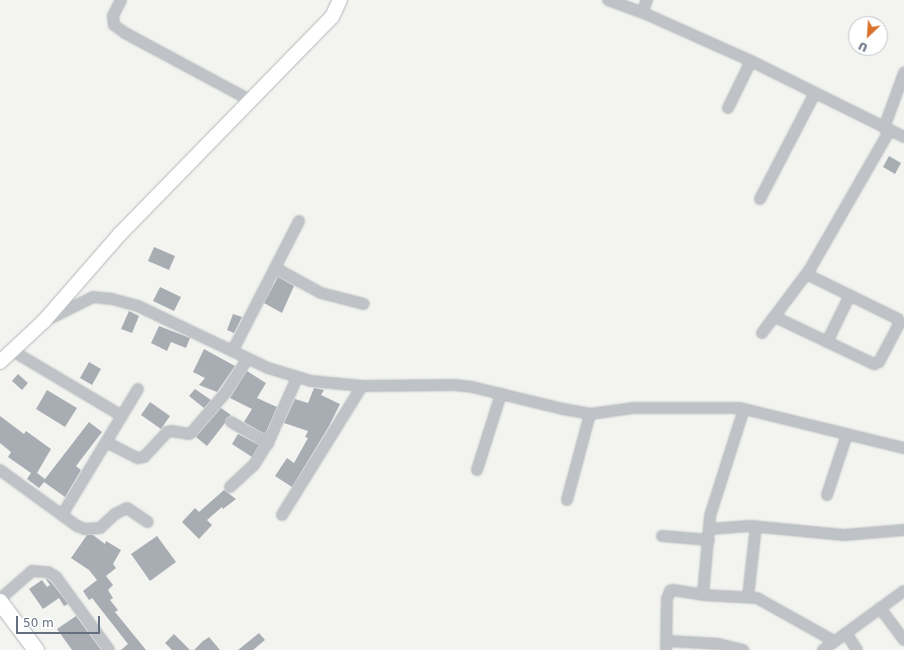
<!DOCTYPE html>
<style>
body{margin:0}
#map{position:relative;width:904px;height:650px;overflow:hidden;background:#f3f4f0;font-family:"DejaVu Sans",sans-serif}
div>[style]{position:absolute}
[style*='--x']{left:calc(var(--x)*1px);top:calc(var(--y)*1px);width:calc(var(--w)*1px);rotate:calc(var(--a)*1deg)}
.building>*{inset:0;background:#a8adb4}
.roads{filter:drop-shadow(0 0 1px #b2b5ba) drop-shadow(0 0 1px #b2b5ba)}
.street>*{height:10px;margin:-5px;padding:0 5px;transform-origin:5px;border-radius:5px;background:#bfc2c6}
.secondary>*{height:14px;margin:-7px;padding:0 7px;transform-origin:7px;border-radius:7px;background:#fff}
.primary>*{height:16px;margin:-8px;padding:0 8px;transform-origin:8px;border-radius:8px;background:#fff}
span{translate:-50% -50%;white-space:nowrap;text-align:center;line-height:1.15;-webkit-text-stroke:4px #fff;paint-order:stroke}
.north{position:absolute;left:848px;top:16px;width:40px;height:40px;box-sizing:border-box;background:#fff;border:1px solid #c1c5cc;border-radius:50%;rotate:205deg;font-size:11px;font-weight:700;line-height:16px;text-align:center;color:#646f80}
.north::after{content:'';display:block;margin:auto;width:14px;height:18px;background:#d9712b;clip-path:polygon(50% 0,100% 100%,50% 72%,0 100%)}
.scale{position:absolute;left:16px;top:616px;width:84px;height:18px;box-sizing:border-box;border:2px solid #646f80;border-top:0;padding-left:5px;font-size:12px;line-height:14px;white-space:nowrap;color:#646f80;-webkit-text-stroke:3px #fff;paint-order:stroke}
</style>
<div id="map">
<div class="building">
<i style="clip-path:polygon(889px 156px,901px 163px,895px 174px,883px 167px)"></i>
<i style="clip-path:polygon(154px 247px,175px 256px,169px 270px,148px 261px)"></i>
<i style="clip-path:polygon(278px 277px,294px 286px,282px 313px,264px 303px)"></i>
<i style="clip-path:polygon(160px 287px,181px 297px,174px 311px,153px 301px)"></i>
<i style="clip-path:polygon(129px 311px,139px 316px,132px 333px,121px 329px)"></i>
<i style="clip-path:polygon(233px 314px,242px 317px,234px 333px,227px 330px)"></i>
<i style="clip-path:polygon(159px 326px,190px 338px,186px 348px,171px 342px,167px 351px,151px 343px)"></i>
<i style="clip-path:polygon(204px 349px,235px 366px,217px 392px,199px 385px,205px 378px,193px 372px)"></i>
<i style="clip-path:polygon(89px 362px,101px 369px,92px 385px,80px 378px)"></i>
<i style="clip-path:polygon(247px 371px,266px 383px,257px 398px,277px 407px,265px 434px,244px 422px,252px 409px,230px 398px)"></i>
<i style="clip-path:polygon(18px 374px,28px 383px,22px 390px,12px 381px)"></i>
<i style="clip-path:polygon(314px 388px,324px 390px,321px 395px,340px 404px,329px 426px,292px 487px,275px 476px,287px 458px,294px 463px,308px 438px,305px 437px,308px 431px,284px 423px,295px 399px,308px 403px)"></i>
<i style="clip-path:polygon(195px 389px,211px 400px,204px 408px,189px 396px)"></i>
<i style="clip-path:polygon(47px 390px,77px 408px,65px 427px,36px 409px)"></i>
<i style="clip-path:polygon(150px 402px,170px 416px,161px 429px,141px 415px)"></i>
<i style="clip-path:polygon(221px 408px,231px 415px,226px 418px,225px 423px,207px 446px,196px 437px)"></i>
<i style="clip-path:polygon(0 416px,24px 434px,26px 431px,51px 449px,37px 473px,45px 479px,89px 422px,102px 432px,76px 466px,81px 470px,65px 497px,44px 482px,39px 488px,27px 479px,31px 473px,8px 457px,11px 452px,0 443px)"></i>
<i style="clip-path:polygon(238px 434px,259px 445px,252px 457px,232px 444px)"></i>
<i style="clip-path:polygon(224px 490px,236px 499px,223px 509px,222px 507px,207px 520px,212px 525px,199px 539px,182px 522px,195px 508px,199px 512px)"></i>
<i style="clip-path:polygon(87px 535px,93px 535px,105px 544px,106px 541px,121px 550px,113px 564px,116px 568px,106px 576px,113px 585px,108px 590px,113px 598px,110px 600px,118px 610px,115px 612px,146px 650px,121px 650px,128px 644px,92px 598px,89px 600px,83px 591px,97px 580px,89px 570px,71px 558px)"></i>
<i style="clip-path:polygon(157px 536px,176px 562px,150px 581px,131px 554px)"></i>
<i style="clip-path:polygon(45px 578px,51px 582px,68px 604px,64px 606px,59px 598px,43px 609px,29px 589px,42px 580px,47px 587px,50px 585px)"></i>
<i style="clip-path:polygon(76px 616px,101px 650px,72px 650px,57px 629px)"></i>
<i style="clip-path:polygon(259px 633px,265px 640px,253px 650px,238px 650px)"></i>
<i style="clip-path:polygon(174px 634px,190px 650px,172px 650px,165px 643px)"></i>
<i style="clip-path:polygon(209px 637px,220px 650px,194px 650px,203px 641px)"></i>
</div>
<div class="roads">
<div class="street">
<i style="--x:121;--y:0;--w:18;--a:117"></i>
<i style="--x:113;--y:16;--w:9;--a:84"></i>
<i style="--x:114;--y:25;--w:14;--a:36"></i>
<i style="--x:125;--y:33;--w:144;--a:28.2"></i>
<i style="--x:608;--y:0;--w:40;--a:20.2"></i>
<i style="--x:646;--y:14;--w:115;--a:24.1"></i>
<i style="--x:751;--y:61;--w:171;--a:26.4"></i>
<i style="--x:642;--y:12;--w:13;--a:-67"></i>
<i style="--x:728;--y:108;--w:52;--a:-63.9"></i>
<i style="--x:884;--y:128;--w:59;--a:-70"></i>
<i style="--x:760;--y:199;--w:119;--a:-62.6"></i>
<i style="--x:275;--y:268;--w:52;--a:28.5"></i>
<i style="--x:321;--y:293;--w:44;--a:14.3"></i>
<i style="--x:775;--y:317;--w:110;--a:25.4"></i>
<i style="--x:874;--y:364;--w:5;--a:-22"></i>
<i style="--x:879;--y:362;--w:43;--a:-62.2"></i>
<i style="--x:899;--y:324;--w:5;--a:-101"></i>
<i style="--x:898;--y:319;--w:102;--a:-153.9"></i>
<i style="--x:47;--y:320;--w:51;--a:-26.6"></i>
<i style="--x:93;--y:297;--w:19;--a:6"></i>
<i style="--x:112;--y:299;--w:27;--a:15"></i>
<i style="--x:138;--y:306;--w:144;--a:25.5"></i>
<i style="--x:268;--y:368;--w:45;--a:16.8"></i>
<i style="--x:311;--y:381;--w:51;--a:5.6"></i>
<i style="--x:362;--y:386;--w:92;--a:-0.6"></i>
<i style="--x:454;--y:385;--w:18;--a:6"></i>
<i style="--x:472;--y:387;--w:94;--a:13.6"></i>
<i style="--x:563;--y:409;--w:27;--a:10"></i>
<i style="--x:590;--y:414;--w:43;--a:-7.9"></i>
<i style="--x:633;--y:408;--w:107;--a:0"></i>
<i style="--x:740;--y:408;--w:169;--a:13.7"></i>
<i style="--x:762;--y:333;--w:80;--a:-53.1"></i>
<i style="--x:810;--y:269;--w:160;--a:-60.1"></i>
<i style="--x:827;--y:342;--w:52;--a:-63.9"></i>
<i style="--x:11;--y:350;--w:129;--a:30.7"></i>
<i style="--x:233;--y:350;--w:145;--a:-62.9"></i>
<i style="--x:231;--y:422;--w:43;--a:29.6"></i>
<i style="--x:106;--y:442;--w:36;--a:27"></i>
<i style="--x:138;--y:458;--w:6;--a:-9"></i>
<i style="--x:144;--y:457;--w:34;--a:-47"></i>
<i style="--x:167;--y:432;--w:5;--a:-11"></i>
<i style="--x:172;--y:431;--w:17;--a:10"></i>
<i style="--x:189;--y:434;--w:4;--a:-34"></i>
<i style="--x:192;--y:432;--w:52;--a:-49.6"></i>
<i style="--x:226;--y:392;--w:40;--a:-57.1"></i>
<i style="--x:0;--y:470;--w:95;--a:36"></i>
<i style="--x:77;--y:526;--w:9;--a:21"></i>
<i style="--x:85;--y:529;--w:15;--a:-4"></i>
<i style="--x:100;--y:528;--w:21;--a:-43"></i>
<i style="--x:115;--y:514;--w:13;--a:-27"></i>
<i style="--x:127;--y:508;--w:25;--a:34"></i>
<i style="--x:477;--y:470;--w:80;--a:-72.5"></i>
<i style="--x:230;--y:487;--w:33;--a:-43"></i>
<i style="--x:254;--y:465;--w:26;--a:-58"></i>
<i style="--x:268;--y:443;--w:71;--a:-66"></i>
<i style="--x:827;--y:495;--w:64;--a:-71.8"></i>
<i style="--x:567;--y:500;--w:89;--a:-75"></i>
<i style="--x:62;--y:515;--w:147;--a:-58.9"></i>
<i style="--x:282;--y:515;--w:152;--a:-58.2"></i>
<i style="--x:710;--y:529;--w:40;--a:-4.3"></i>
<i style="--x:750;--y:526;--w:94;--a:5.5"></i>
<i style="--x:844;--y:535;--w:60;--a:-4.8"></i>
<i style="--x:662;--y:536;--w:47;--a:4.9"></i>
<i style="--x:703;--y:595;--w:79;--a:-84.9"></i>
<i style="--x:710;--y:516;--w:112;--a:-72.4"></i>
<i style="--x:748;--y:597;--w:71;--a:-83.6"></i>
<i style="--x:0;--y:599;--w:43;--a:-41.2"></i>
<i style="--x:32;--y:571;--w:16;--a:4"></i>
<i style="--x:48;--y:572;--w:9;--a:32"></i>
<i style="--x:56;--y:577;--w:90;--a:54"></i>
<i style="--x:880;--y:608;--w:40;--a:53"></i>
<i style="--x:846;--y:633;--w:20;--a:57"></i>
<i style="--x:668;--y:641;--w:51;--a:3.4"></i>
<i style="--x:719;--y:644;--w:25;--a:14"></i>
<i style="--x:666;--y:650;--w:51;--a:-88.9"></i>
<i style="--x:667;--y:599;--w:9;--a:-69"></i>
<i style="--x:670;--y:591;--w:3;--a:-18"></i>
<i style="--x:673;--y:590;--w:30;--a:9"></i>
<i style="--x:703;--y:595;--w:54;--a:3.2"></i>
<i style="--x:757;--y:598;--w:88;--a:29.2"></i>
<i style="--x:823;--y:650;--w:100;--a:-36.1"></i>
</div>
<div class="secondary">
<i style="--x:0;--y:362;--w:60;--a:-43"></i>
<i style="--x:44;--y:321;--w:116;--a:-48.9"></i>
<i style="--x:120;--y:234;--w:303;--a:-45.7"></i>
<i style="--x:332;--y:17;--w:19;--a:-65"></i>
</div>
<div class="primary">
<i style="--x:0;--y:602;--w:60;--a:53.1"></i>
</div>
</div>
<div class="north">U</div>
<div class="scale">50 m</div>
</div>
